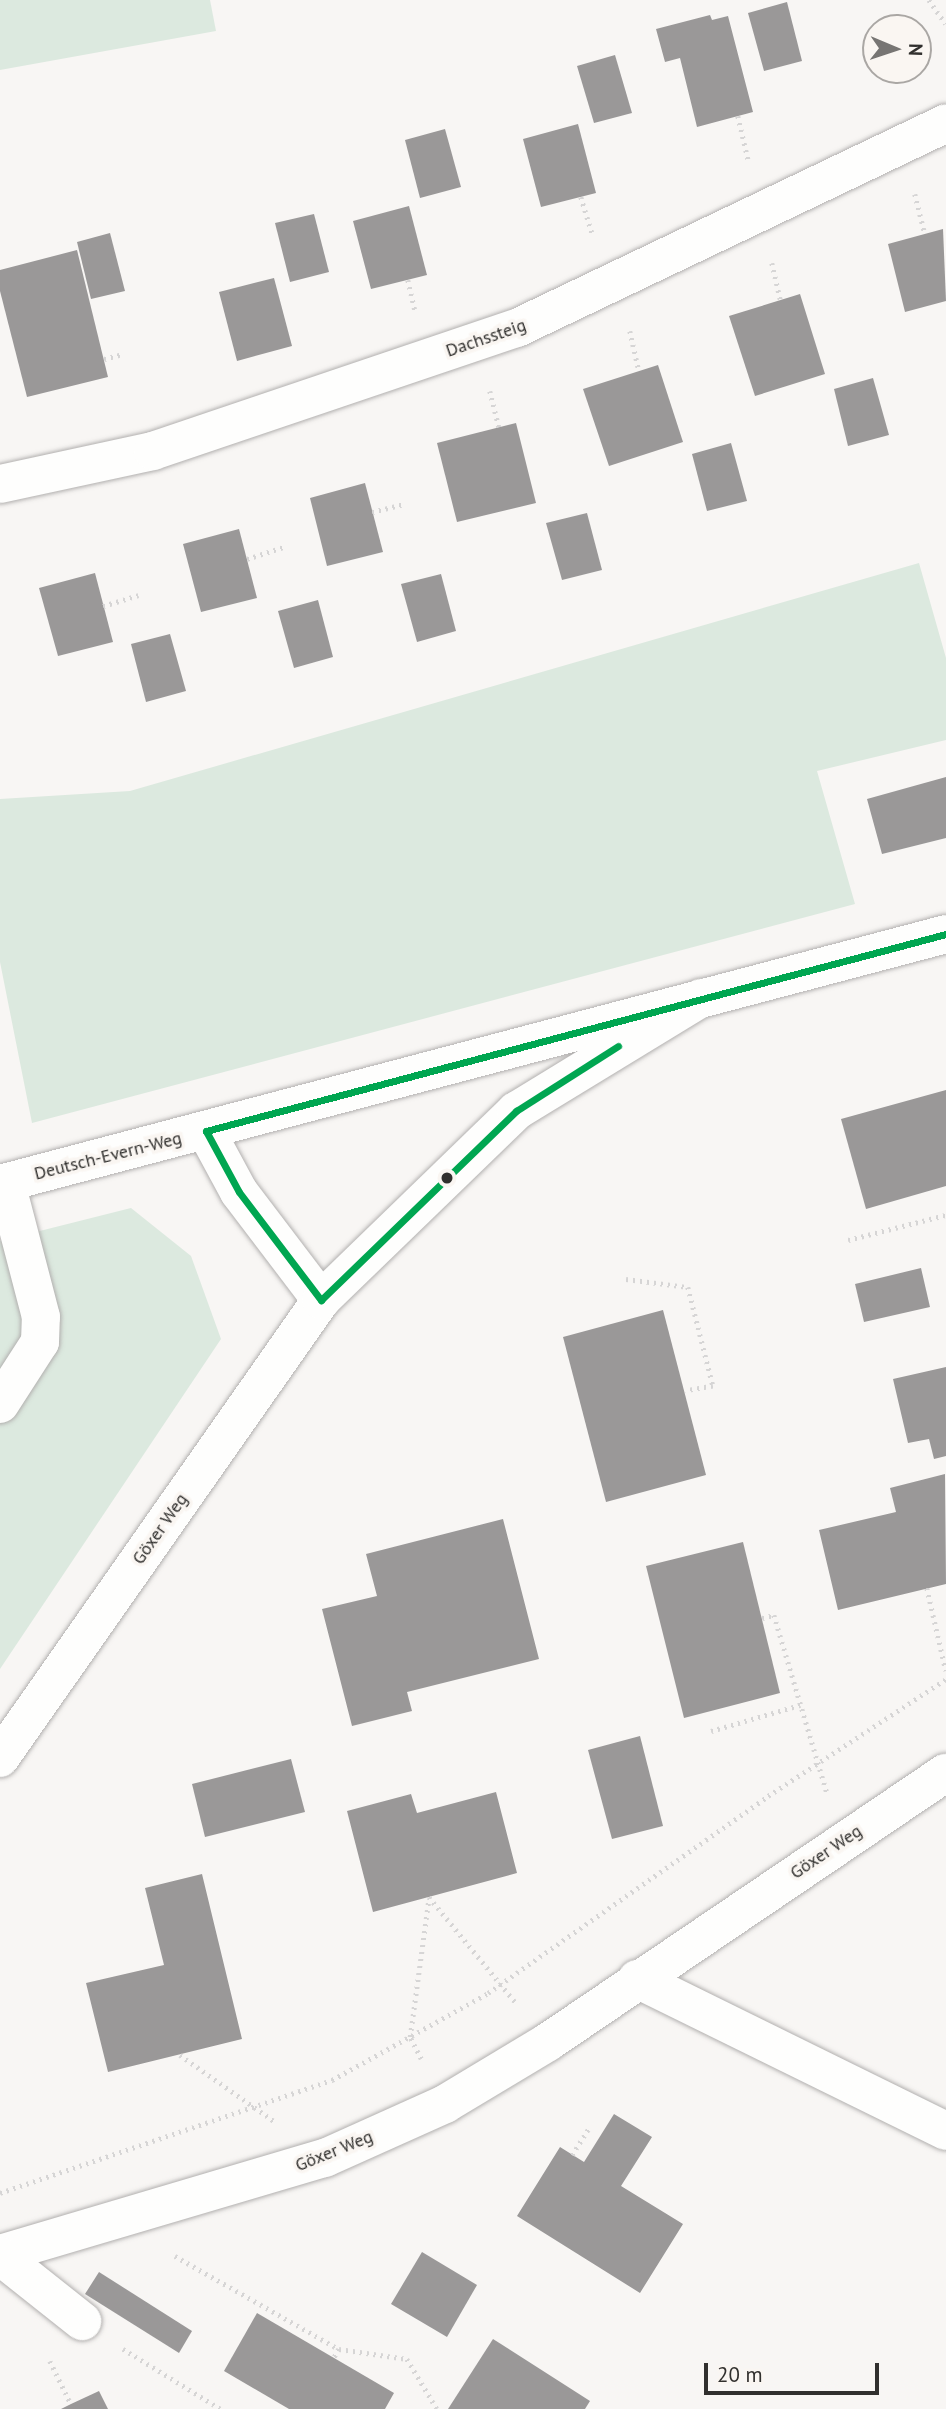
<!DOCTYPE html>
<meta charset="utf-8">
<style>
body{margin:0}
#map{position:relative;width:946px;height:2409px;overflow:hidden;background:#f8f6f4;font-family:"PT Sans",sans-serif}
div>[style]{position:absolute}
[style*='--x']{left:calc(var(--x)*1px);top:calc(var(--y)*1px);width:calc(var(--w)*1px);rotate:calc(var(--a)*1deg)}
.green>*{inset:0;background:#dce9df}
.building>*{inset:0;background:#9a9898}
.path>*{height:4.5px;margin-top:-2.25px;transform-origin:0;background:repeating-linear-gradient(90deg,#d6d5d5 0 2px,transparent 0 7px)}
.roads{filter:drop-shadow(0 0 2px #b2b0af) drop-shadow(0 0 2px #b2b0af)}
.minor>*{height:38px;margin:-19px;padding:0 19px;transform-origin:19px;border-radius:19px;background:#fefefd}
.bus-1>*{height:7px;margin:-3.5px;padding:0 3.5px;transform-origin:3.5px;border-radius:3.5px;background:#00a651}
.dots>*{width:19px;height:19px;translate:-50% -50%;box-sizing:border-box;border:4px solid #faf6f2;border-radius:50%}
span{translate:-50% -50%;white-space:nowrap;text-align:center;line-height:1.15;-webkit-text-stroke:7px #faf6f2;paint-order:stroke}
.street-label{font-size:18px;color:#31302e}
.north{position:absolute;left:862px;top:14px;width:70px;height:70px;box-sizing:border-box;background:#faf6f2;border:2px solid #aaa7a4;border-radius:50%;rotate:92deg;font-size:19px;font-weight:700;line-height:28px;text-align:center;color:#31302e}
.north::after{content:'';display:block;margin:auto;width:24px;height:32px;background:#777573;clip-path:polygon(50% 0,100% 100%,50% 72%,0 100%)}
.scale{position:absolute;left:704px;top:2363px;width:175px;height:32px;box-sizing:border-box;border:4px solid #31302e;border-top:0;padding-left:9px;font-size:21px;line-height:24px;white-space:nowrap;color:#31302e;-webkit-text-stroke:5px #faf6f2;paint-order:stroke}
</style>
<div id="map">
<div class="green">
<i style="clip-path:polygon(0 0,210px 0,216px 31px,0 70px)"></i>
<i style="clip-path:polygon(919px 563px,946px 658px,946px 740px,817px 771px,855px 904px,32px 1123px,0 962px,0 799px,130px 791px)"></i>
<i style="clip-path:polygon(131px 1208px,191px 1256px,221px 1339px,0 1669px,0 1241px)"></i>
</div>
<div class="building">
<i style="clip-path:polygon(787px 2px,802px 61px,764px 71px,748px 13px)"></i>
<i style="clip-path:polygon(710px 15px,712px 20px,728px 16px,753px 112px,697px 127px,680px 58px,665px 62px,656px 29px)"></i>
<i style="clip-path:polygon(615px 55px,632px 113px,594px 123px,577px 66px)"></i>
<i style="clip-path:polygon(578px 124px,596px 193px,541px 207px,523px 139px)"></i>
<i style="clip-path:polygon(445px 129px,461px 187px,420px 198px,405px 140px)"></i>
<i style="clip-path:polygon(409px 206px,427px 275px,371px 289px,353px 221px)"></i>
<i style="clip-path:polygon(314px 214px,329px 272px,290px 282px,275px 223px)"></i>
<i style="clip-path:polygon(943px 229px,946px 301px,905px 312px,888px 244px)"></i>
<i style="clip-path:polygon(110px 233px,125px 291px,91px 299px,77px 242px)"></i>
<i style="clip-path:polygon(77px 250px,108px 377px,27px 397px,0 291px,0 270px)"></i>
<i style="clip-path:polygon(274px 278px,292px 346px,237px 361px,219px 292px)"></i>
<i style="clip-path:polygon(800px 294px,825px 374px,755px 396px,729px 316px)"></i>
<i style="clip-path:polygon(658px 365px,683px 442px,609px 466px,583px 389px)"></i>
<i style="clip-path:polygon(873px 378px,889px 435px,848px 446px,834px 389px)"></i>
<i style="clip-path:polygon(516px 423px,536px 503px,457px 522px,437px 443px)"></i>
<i style="clip-path:polygon(731px 443px,747px 501px,707px 511px,692px 454px)"></i>
<i style="clip-path:polygon(365px 483px,383px 552px,327px 566px,310px 498px)"></i>
<i style="clip-path:polygon(587px 513px,602px 570px,562px 580px,546px 523px)"></i>
<i style="clip-path:polygon(239px 529px,257px 598px,201px 612px,183px 544px)"></i>
<i style="clip-path:polygon(95px 573px,113px 642px,58px 656px,39px 588px)"></i>
<i style="clip-path:polygon(441px 574px,456px 631px,417px 642px,401px 584px)"></i>
<i style="clip-path:polygon(318px 600px,333px 657px,294px 668px,278px 611px)"></i>
<i style="clip-path:polygon(170px 634px,186px 691px,146px 702px,131px 644px)"></i>
<i style="clip-path:polygon(946px 777px,946px 838px,882px 854px,867px 799px)"></i>
<i style="clip-path:polygon(946px 1090px,946px 1186px,866px 1209px,841px 1119px)"></i>
<i style="clip-path:polygon(921px 1268px,930px 1307px,864px 1322px,855px 1284px)"></i>
<i style="clip-path:polygon(663px 1310px,706px 1475px,606px 1502px,563px 1337px)"></i>
<i style="clip-path:polygon(946px 1367px,946px 1456px,934px 1459px,929px 1439px,908px 1443px,893px 1379px)"></i>
<i style="clip-path:polygon(945px 1474px,946px 1584px,838px 1610px,819px 1530px,896px 1512px,890px 1488px)"></i>
<i style="clip-path:polygon(503px 1519px,539px 1659px,407px 1692px,412px 1711px,352px 1726px,322px 1609px,377px 1596px,366px 1554px)"></i>
<i style="clip-path:polygon(743px 1542px,780px 1693px,684px 1718px,646px 1566px)"></i>
<i style="clip-path:polygon(640px 1736px,663px 1826px,612px 1839px,588px 1750px)"></i>
<i style="clip-path:polygon(291px 1759px,305px 1812px,205px 1837px,192px 1784px)"></i>
<i style="clip-path:polygon(496px 1792px,517px 1873px,373px 1912px,347px 1811px,411px 1794px,417px 1813px)"></i>
<i style="clip-path:polygon(202px 1874px,242px 2039px,108px 2072px,86px 1983px,164px 1965px,145px 1888px)"></i>
<i style="clip-path:polygon(614px 2114px,652px 2137px,621px 2186px,683px 2224px,640px 2293px,517px 2216px,560px 2147px,584px 2162px)"></i>
<i style="clip-path:polygon(422px 2252px,477px 2285px,447px 2337px,391px 2304px)"></i>
<i style="clip-path:polygon(99px 2272px,192px 2331px,179px 2353px,85px 2294px)"></i>
<i style="clip-path:polygon(257px 2313px,394px 2393px,385px 2409px,289px 2409px,224px 2371px)"></i>
<i style="clip-path:polygon(493px 2339px,590px 2401px,585px 2409px,448px 2409px)"></i>
<i style="clip-path:polygon(99px 2391px,108px 2409px,61px 2409px,71px 2404px)"></i>
</div>
<div class="path">
<i style="--x:929;--y:0;--w:29;--a:55"></i>
<i style="--x:738;--y:116;--w:48;--a:76.8"></i>
<i style="--x:915;--y:194;--w:41;--a:76"></i>
<i style="--x:581;--y:197;--w:41;--a:72.9"></i>
<i style="--x:772;--y:263;--w:39;--a:77"></i>
<i style="--x:408;--y:280;--w:31;--a:77"></i>
<i style="--x:630;--y:331;--w:41;--a:77.3"></i>
<i style="--x:104;--y:359;--w:20;--a:-15"></i>
<i style="--x:490;--y:391;--w:38;--a:76"></i>
<i style="--x:372;--y:512;--w:33;--a:-14"></i>
<i style="--x:247;--y:559;--w:38;--a:-18"></i>
<i style="--x:103;--y:606;--w:37;--a:-17"></i>
<i style="--x:848;--y:1240;--w:101;--a:-14.3"></i>
<i style="--x:626;--y:1279;--w:63;--a:7.4"></i>
<i style="--x:688;--y:1287;--w:102;--a:75.8"></i>
<i style="--x:713;--y:1386;--w:28;--a:170"></i>
<i style="--x:927;--y:1588;--w:85;--a:77.1"></i>
<i style="--x:762;--y:1618;--w:12;--a:-14"></i>
<i style="--x:774;--y:1615;--w:186;--a:73.4"></i>
<i style="--x:711;--y:1731;--w:93;--a:-16.3"></i>
<i style="--x:180;--y:2055;--w:115;--a:35.1"></i>
<i style="--x:421;--y:2059;--w:25;--a:-117"></i>
<i style="--x:410;--y:2037;--w:141;--a:-82.3"></i>
<i style="--x:429;--y:1897;--w:137;--a:50.6"></i>
<i style="--x:572;--y:2155;--w:32;--a:-58"></i>
<i style="--x:0;--y:2193;--w:351;--a:-18.8"></i>
<i style="--x:332;--y:2080;--w:179;--a:-29.1"></i>
<i style="--x:488;--y:1993;--w:342;--a:-35.1"></i>
<i style="--x:768;--y:1796;--w:213;--a:-33.3"></i>
<i style="--x:175;--y:2256;--w:189;--a:29.6"></i>
<i style="--x:339;--y:2349;--w:10;--a:119"></i>
<i style="--x:123;--y:2349;--w:115;--a:31.5"></i>
<i style="--x:339;--y:2349;--w:69;--a:8.4"></i>
<i style="--x:407;--y:2359;--w:58;--a:59"></i>
<i style="--x:50;--y:2361;--w:48;--a:64"></i>
</div>
<div class="roads">
<div class="minor">
<i style="--x:0;--y:484;--w:157;--a:-12.2"></i>
<i style="--x:153;--y:451;--w:384;--a:-18.7"></i>
<i style="--x:517;--y:328;--w:475;--a:-25.5"></i>
<i style="--x:206;--y:1131;--w:69;--a:61.6"></i>
<i style="--x:239;--y:1192;--w:136;--a:52.8"></i>
<i style="--x:0;--y:1184;--w:978;--a:-14.8"></i>
<i style="--x:0;--y:1404;--w:74;--a:-57.2"></i>
<i style="--x:40;--y:1342;--w:25;--a:-88"></i>
<i style="--x:41;--y:1317;--w:138;--a:-104.6"></i>
<i style="--x:0;--y:1758;--w:559;--a:-54.97"></i>
<i style="--x:321;--y:1300;--w:272;--a:-44.1"></i>
<i style="--x:516;--y:1111;--w:217;--a:-31.4"></i>
<i style="--x:637;--y:1979;--w:344;--a:26.2"></i>
<i style="--x:0;--y:2254;--w:339;--a:-16.5"></i>
<i style="--x:325;--y:2158;--w:132;--a:-24.2"></i>
<i style="--x:445;--y:2104;--w:120;--a:-31"></i>
<i style="--x:548;--y:2042;--w:480;--a:-34.1"></i>
<i style="--x:0;--y:2256;--w:105;--a:38.4"></i>
</div>
</div>
<div class="bus-1">
<i style="--x:206;--y:1131;--w:766;--a:-14.91"></i>
<i style="--x:206;--y:1131;--w:69;--a:61.6"></i>
<i style="--x:239;--y:1192;--w:136;--a:52.8"></i>
<i style="--x:321;--y:1300;--w:272;--a:-44.1"></i>
<i style="--x:516;--y:1111;--w:121;--a:-32.5"></i>
</div>
<div class="dots">
<i style="left:447px;top:1178px;background:#31302e"></i>
</div>
<div class="street-label">
<span style="left:486px;top:338px;rotate:-19deg">Dachssteig</span>
<span style="left:108px;top:1156px;rotate:-14deg">Deutsch-Evern-Weg</span>
<span style="left:160px;top:1529px;rotate:-55deg">Göxer Weg</span>
<span style="left:826px;top:1852px;rotate:-34deg">Göxer Weg</span>
<span style="left:334px;top:2151px;rotate:-22deg">Göxer Weg</span>
</div>
<div class="north">N</div>
<div class="scale">20 m</div>
</div>
